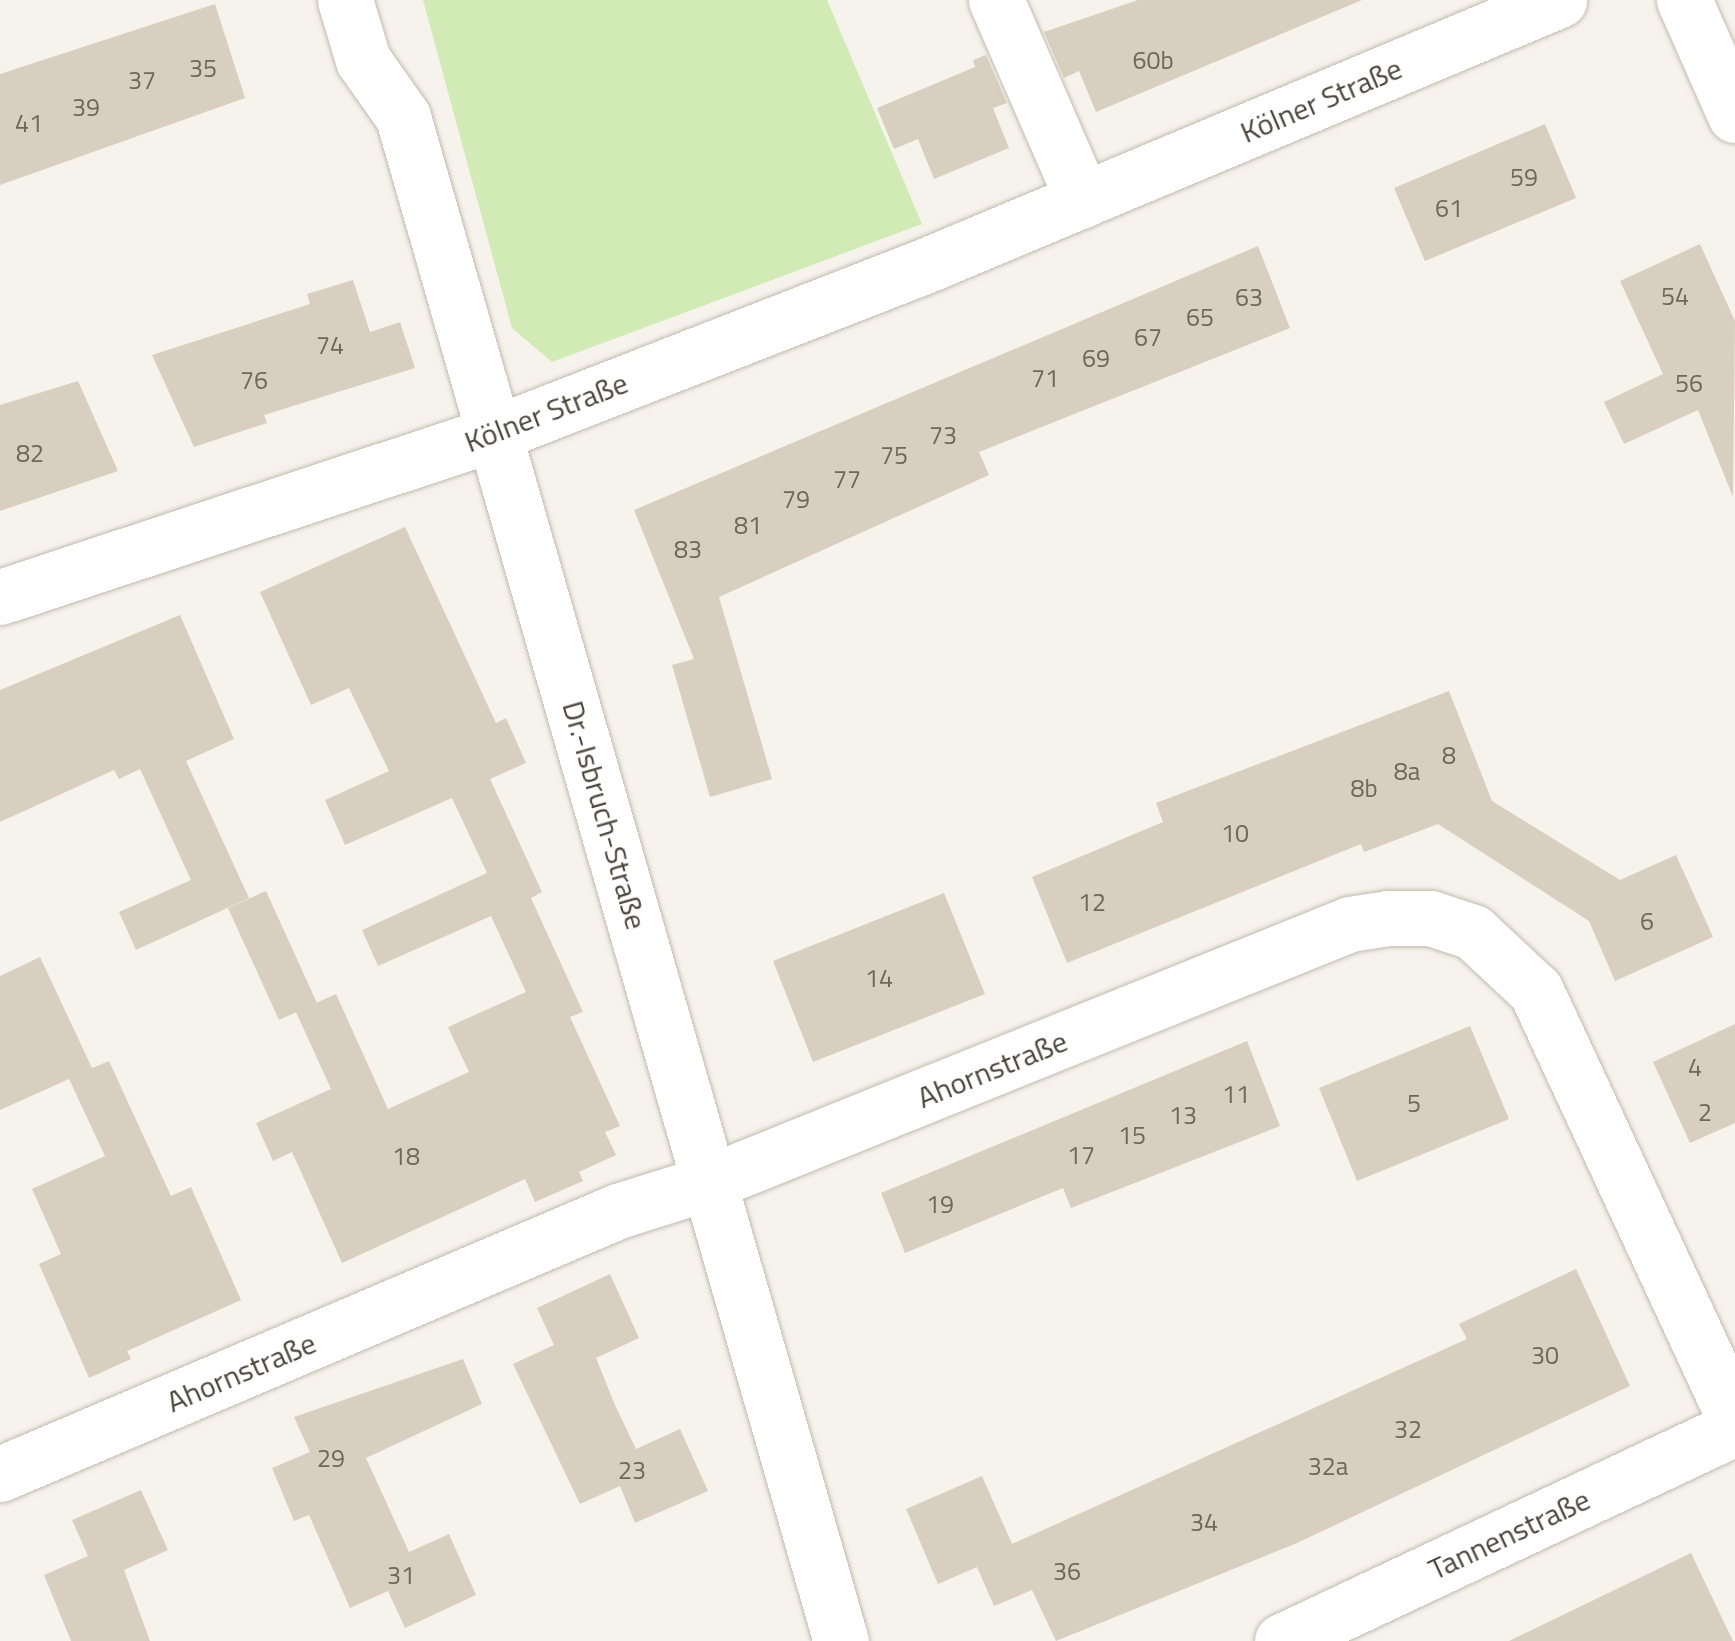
<!DOCTYPE html>
<meta charset="utf-8">
<style>
body{margin:0}
#map{position:relative;width:1735px;height:1641px;overflow:hidden;background:#f6f3ec;font-family:"Titillium Web",sans-serif}
div>[style]{position:absolute}
[style*='--x']{left:calc(var(--x)*1px);top:calc(var(--y)*1px);width:calc(var(--w)*1px);rotate:calc(var(--a)*1deg)}
.green>*{inset:0;background:#d2eab5}
.building>*{inset:0;background:#d8cfc1}
.roads{filter:drop-shadow(0 0 2px #c2bbae) drop-shadow(0 0 2px #c2bbae)}
.minor>*{height:55px;margin:-27.5px;padding:0 27.5px;transform-origin:27.5px;border-radius:27.5px;background:#fff}
span{translate:-50% -50%;white-space:nowrap;text-align:center;line-height:1.15;-webkit-text-stroke:10px #fff;paint-order:stroke}
.number-label{font-size:25px;color:#6e675b}
.number-label span{-webkit-text-stroke-width:0}
.street-label{font-size:30px;color:#4b4439}
</style>
<div id="map">
<div class="green">
<i style="clip-path:polygon(423px 0,827px 0,922px 224px,552px 362px,512px 328px)"></i>
</div>
<div class="building">
<i style="clip-path:polygon(1138px 0,1362px 0,1096px 112px,1079px 71px,1064px 78px,1044px 32px)"></i>
<i style="clip-path:polygon(215px 4px,245px 98px,0 185px,0 74px)"></i>
<i style="clip-path:polygon(986px 55px,1007px 103px,993px 108px,1009px 148px,934px 179px,918px 139px,894px 149px,877px 108px,975px 67px,973px 60px)"></i>
<i style="clip-path:polygon(1545px 124px,1576px 198px,1425px 261px,1394px 188px)"></i>
<i style="clip-path:polygon(1700px 244px,1735px 321px,1733px 497px,1698px 410px,1624px 444px,1604px 402px,1663px 374px,1620px 281px)"></i>
<i style="clip-path:polygon(1258px 246px,1290px 328px,979px 452px,989px 475px,719px 597px,772px 779px,710px 797px,672px 665px,694px 659px,634px 510px)"></i>
<i style="clip-path:polygon(353px 280px,370px 332px,400px 322px,415px 368px,264px 415px,267px 423px,194px 447px,152px 355px,310px 304px,307px 294px)"></i>
<i style="clip-path:polygon(78px 381px,118px 471px,0 511px,0 405px)"></i>
<i style="clip-path:polygon(405px 527px,496px 723px,506px 718px,526px 763px,490px 779px,542px 892px,531px 898px,583px 1012px,570px 1017px,620px 1126px,605px 1132px,616px 1155px,579px 1172px,583px 1181px,535px 1202px,525px 1179px,342px 1263px,292px 1152px,273px 1161px,256px 1123px,331px 1089px,296px 1012px,336px 994px,388px 1109px,469px 1072px,448px 1027px,526px 992px,491px 916px,378px 966px,362px 930px,487px 873px,452px 798px,345px 845px,325px 800px,389px 771px,349px 688px,311px 705px,260px 592px)"></i>
<i style="clip-path:polygon(180px 615px,234px 739px,186px 761px,249px 898px,136px 950px,119px 912px,191px 880px,140px 769px,119px 779px,114px 770px,0 822px,0 690px)"></i>
<i style="clip-path:polygon(1449px 691px,1492px 801px,1620px 880px,1676px 855px,1713px 937px,1615px 981px,1589px 921px,1438px 824px,1364px 852px,1361px 844px,1067px 963px,1032px 877px,1163px 822px,1156px 803px)"></i>
<i style="clip-path:polygon(266px 891px,317px 1003px,279px 1020px,228px 908px)"></i>
<i style="clip-path:polygon(944px 893px,985px 994px,813px 1062px,773px 961px)"></i>
<i style="clip-path:polygon(40px 957px,92px 1068px,109px 1061px,171px 1196px,191px 1187px,241px 1300px,127px 1351px,131px 1359px,89px 1378px,39px 1264px,61px 1254px,32px 1189px,105px 1156px,69px 1079px,0 1110px,0 976px)"></i>
<i style="clip-path:polygon(1735px 1024px,1735px 1123px,1690px 1143px,1653px 1062px)"></i>
<i style="clip-path:polygon(1470px 1026px,1509px 1119px,1357px 1181px,1319px 1088px)"></i>
<i style="clip-path:polygon(1247px 1041px,1280px 1126px,1071px 1208px,1063px 1188px,905px 1253px,881px 1193px)"></i>
<i style="clip-path:polygon(1576px 1269px,1630px 1386px,1297px 1543px,1056px 1641px,1032px 1590px,994px 1606px,977px 1567px,938px 1584px,906px 1509px,982px 1476px,1012px 1544px,1467px 1339px,1459px 1324px)"></i>
<i style="clip-path:polygon(610px 1274px,639px 1338px,596px 1358px,615px 1405px,636px 1449px,680px 1429px,708px 1491px,635px 1523px,620px 1486px,580px 1504px,513px 1364px,554px 1345px,537px 1308px)"></i>
<i style="clip-path:polygon(463px 1359px,482px 1404px,366px 1458px,409px 1552px,449px 1534px,476px 1595px,405px 1628px,388px 1591px,350px 1608px,309px 1515px,294px 1521px,272px 1468px,310px 1452px,294px 1417px)"></i>
<i style="clip-path:polygon(141px 1490px,168px 1550px,124px 1570px,150px 1641px,71px 1641px,44px 1575px,88px 1556px,72px 1520px)"></i>
<i style="clip-path:polygon(1691px 1553px,1733px 1641px,1509px 1641px)"></i>
</div>
<div class="roads">
<div class="minor">
<i style="--x:345;--y:0;--w:63;--a:73.3"></i>
<i style="--x:363;--y:60;--w:70;--a:54.9"></i>
<i style="--x:403;--y:117;--w:1586;--a:73.97"></i>
<i style="--x:996;--y:0;--w:218;--a:66.5"></i>
<i style="--x:1684;--y:0;--w:126;--a:66.1"></i>
<i style="--x:0;--y:597;--w:522;--a:-18.3"></i>
<i style="--x:496;--y:433;--w:470;--a:-21.3"></i>
<i style="--x:934;--y:262;--w:678;--a:-22.74"></i>
<i style="--x:0;--y:1474;--w:672;--a:-23.05"></i>
<i style="--x:618;--y:1211;--w:96;--a:-17.5"></i>
<i style="--x:710;--y:1182;--w:690;--a:-21.96"></i>
<i style="--x:1350;--y:924;--w:38;--a:-9"></i>
<i style="--x:1388;--y:918;--w:42;--a:0"></i>
<i style="--x:1430;--y:918;--w:45;--a:18"></i>
<i style="--x:1473;--y:932;--w:86;--a:43.1"></i>
<i style="--x:1536;--y:991;--w:472;--a:65.1"></i>
<i style="--x:1282;--y:1641;--w:501;--a:-25.18"></i>
</div>
</div>
<div class="number-label">
<span style="left:1153px;top:60px">60b</span>
<span style="left:203px;top:68px">35</span>
<span style="left:142px;top:80px">37</span>
<span style="left:86px;top:107px">39</span>
<span style="left:29px;top:123px">41</span>
<span style="left:1524px;top:177px">59</span>
<span style="left:1449px;top:208px">61</span>
<span style="left:1675px;top:296px">54</span>
<span style="left:1249px;top:297px">63</span>
<span style="left:1200px;top:317px">65</span>
<span style="left:1148px;top:337px">67</span>
<span style="left:330px;top:345px">74</span>
<span style="left:1096px;top:358px">69</span>
<span style="left:1045px;top:378px">71</span>
<span style="left:254px;top:380px">76</span>
<span style="left:1689px;top:383px">56</span>
<span style="left:943px;top:435px">73</span>
<span style="left:30px;top:453px">82</span>
<span style="left:894px;top:455px">75</span>
<span style="left:847px;top:479px">77</span>
<span style="left:796px;top:499px">79</span>
<span style="left:748px;top:525px">81</span>
<span style="left:688px;top:549px">83</span>
<span style="left:1449px;top:755px">8</span>
<span style="left:1407px;top:771px">8a</span>
<span style="left:1364px;top:788px">8b</span>
<span style="left:1235px;top:833px">10</span>
<span style="left:1092px;top:902px">12</span>
<span style="left:1647px;top:921px">6</span>
<span style="left:879px;top:978px">14</span>
<span style="left:1695px;top:1067px">4</span>
<span style="left:1236px;top:1094px">11</span>
<span style="left:1414px;top:1103px">5</span>
<span style="left:1705px;top:1112px">2</span>
<span style="left:1183px;top:1115px">13</span>
<span style="left:1132px;top:1135px">15</span>
<span style="left:1081px;top:1155px">17</span>
<span style="left:406px;top:1156px">18</span>
<span style="left:940px;top:1204px">19</span>
<span style="left:1545px;top:1355px">30</span>
<span style="left:1408px;top:1429px">32</span>
<span style="left:331px;top:1458px">29</span>
<span style="left:1328px;top:1466px">32a</span>
<span style="left:632px;top:1470px">23</span>
<span style="left:1204px;top:1522px">34</span>
<span style="left:1067px;top:1571px">36</span>
<span style="left:401px;top:1575px">31</span>
</div>
<div class="street-label">
<span style="left:1321px;top:100px;rotate:-23deg">Kölner Straße</span>
<span style="left:546px;top:412px;rotate:-21deg">Kölner Straße</span>
<span style="left:605px;top:815px;rotate:74deg">Dr.-Isbruch-Straße</span>
<span style="left:992px;top:1069px;rotate:-22deg">Ahornstraße</span>
<span style="left:241px;top:1372px;rotate:-23deg">Ahornstraße</span>
<span style="left:1509px;top:1534px;rotate:-25deg">Tannenstraße</span>
</div>
</div>
